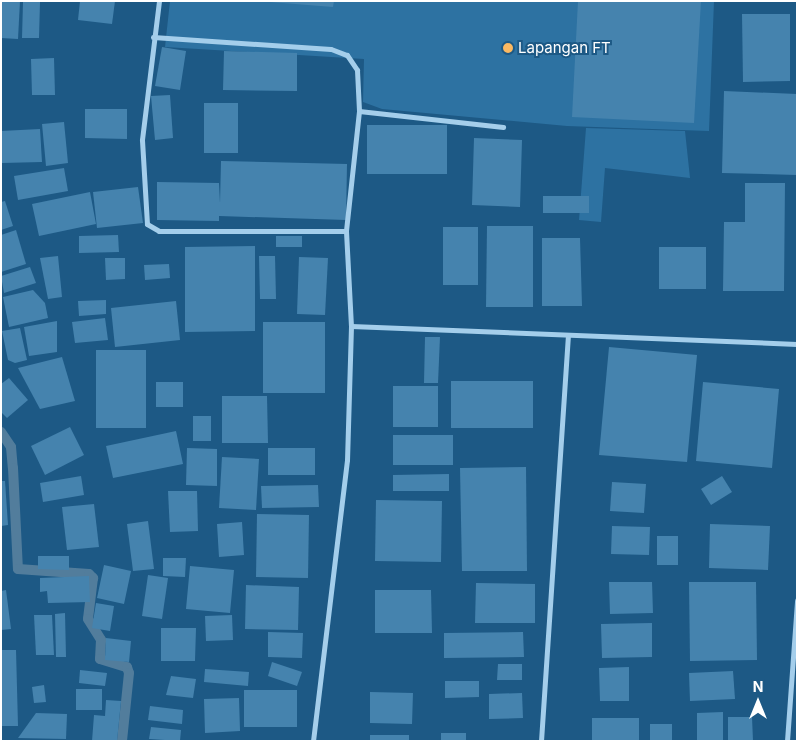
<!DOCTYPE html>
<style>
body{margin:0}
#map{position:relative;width:798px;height:742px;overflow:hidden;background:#1d5985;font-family:Inter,sans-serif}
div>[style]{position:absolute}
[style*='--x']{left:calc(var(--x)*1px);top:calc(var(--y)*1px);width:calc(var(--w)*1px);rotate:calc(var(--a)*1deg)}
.green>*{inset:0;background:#2d72a2}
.stream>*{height:10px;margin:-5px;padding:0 5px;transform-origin:5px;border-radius:5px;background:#527d9c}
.building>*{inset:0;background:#4583ae}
.street>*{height:5px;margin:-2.5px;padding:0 2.5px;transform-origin:2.5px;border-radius:2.5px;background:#a4ceeb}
.dots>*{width:14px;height:14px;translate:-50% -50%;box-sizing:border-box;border:2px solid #1d5985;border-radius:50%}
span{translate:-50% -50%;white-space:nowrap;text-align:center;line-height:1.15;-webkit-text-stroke:4px #1d5985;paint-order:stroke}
.poi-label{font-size:15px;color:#fff}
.left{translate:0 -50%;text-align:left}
.frame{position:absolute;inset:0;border:2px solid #fff;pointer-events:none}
.north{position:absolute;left:733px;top:677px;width:50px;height:50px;-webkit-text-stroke:4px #1d5985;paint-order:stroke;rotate:0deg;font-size:14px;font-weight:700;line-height:20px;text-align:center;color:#fff}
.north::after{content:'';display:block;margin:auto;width:18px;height:22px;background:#fff;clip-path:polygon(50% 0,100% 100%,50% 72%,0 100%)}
</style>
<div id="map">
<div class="green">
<i style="clip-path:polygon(170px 1px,714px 1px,709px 131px,567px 126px,382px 109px,363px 102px,364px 59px,165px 47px)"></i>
<i style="clip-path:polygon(586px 128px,685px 131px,690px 178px,605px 168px,601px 222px,579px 220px)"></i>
</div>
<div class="stream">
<i style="--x:1;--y:432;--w:18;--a:56"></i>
<i style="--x:11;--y:447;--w:21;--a:85"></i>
<i style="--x:13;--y:468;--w:101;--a:87.2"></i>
<i style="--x:18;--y:569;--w:71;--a:4"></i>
<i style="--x:89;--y:574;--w:6;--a:45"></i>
<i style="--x:93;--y:578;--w:41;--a:97"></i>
<i style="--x:88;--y:619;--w:25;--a:58"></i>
<i style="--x:101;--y:640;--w:19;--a:93"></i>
<i style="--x:100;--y:659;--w:28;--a:17"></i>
<i style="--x:127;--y:667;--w:6;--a:72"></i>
<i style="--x:129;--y:673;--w:68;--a:95.9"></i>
</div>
<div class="building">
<i style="clip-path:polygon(1px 1px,20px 1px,18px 39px,1px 38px)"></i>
<i style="clip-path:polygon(80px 1px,115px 1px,112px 24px,78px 20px)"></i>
<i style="clip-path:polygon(257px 1px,334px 1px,333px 7px)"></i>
<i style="clip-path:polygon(578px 1px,701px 1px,694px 123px,572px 117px)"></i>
<i style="clip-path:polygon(23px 2px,40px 2px,39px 38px,22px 38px)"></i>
<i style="clip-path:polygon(742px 14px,790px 14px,790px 81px,743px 82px)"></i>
<i style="clip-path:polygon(162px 47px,186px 51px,180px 90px,155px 86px)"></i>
<i style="clip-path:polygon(224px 51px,297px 53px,297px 91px,223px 90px)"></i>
<i style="clip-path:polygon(54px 58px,55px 95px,32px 95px,31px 59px)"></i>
<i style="clip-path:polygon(724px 91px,797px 94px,797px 175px,722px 173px)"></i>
<i style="clip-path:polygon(170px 95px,173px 138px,155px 140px,151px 96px)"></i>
<i style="clip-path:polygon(204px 103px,238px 103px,238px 153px,204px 153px)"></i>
<i style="clip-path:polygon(85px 109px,127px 109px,127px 139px,85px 138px)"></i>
<i style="clip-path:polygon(64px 122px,68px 163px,46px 166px,42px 124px)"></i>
<i style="clip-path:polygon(367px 125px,447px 125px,447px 174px,367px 174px)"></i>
<i style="clip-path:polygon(40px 129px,42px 162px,2px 163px,1px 131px)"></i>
<i style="clip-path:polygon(474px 138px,522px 140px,520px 207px,472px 205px)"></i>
<i style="clip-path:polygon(221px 161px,347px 164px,346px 220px,219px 216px,219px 221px,157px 220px,157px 182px,219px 183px,220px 203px)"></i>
<i style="clip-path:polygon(64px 168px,68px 191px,18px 200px,14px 176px)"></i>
<i style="clip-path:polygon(745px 183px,785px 183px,784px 291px,723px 291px,724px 222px,745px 222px)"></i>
<i style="clip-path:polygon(138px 187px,143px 223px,97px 228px,93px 192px)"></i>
<i style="clip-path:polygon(90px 192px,96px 224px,39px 236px,32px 204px)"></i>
<i style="clip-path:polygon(543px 196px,589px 196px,589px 213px,543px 213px)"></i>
<i style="clip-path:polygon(5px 201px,13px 226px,1px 230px,1px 202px)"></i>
<i style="clip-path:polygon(487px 226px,533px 226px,533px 307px,486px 307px)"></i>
<i style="clip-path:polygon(443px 227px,478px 227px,478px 285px,443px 285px)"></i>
<i style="clip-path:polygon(16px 230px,26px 264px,1px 272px,1px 235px)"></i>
<i style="clip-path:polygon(118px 235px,119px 252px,79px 253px,79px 236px)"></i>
<i style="clip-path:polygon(276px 236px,302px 236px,302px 247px,276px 247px)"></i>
<i style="clip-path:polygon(542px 238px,580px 238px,582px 306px,542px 306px)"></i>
<i style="clip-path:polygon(255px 246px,255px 331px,185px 332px,185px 247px)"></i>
<i style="clip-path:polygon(659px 247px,706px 247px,706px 289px,659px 289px)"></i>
<i style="clip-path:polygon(58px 256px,62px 297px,48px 299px,40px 258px)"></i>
<i style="clip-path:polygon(259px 256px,275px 256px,276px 299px,260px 299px)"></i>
<i style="clip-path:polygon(299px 257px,328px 258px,325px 315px,297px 314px)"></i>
<i style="clip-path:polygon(105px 258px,125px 258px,125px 279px,106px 280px)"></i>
<i style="clip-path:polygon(169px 264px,170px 278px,145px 280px,144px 265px)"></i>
<i style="clip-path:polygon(30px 267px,36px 283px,4px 293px,1px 276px)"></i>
<i style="clip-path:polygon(33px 290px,45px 303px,48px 318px,9px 327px,3px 297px)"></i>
<i style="clip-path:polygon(106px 300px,106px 314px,79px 316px,78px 301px)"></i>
<i style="clip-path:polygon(176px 301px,180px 340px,115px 347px,111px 308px)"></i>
<i style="clip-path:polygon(105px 318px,108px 340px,75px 343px,72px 322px)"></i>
<i style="clip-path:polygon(57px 321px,57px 352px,29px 356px,24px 327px)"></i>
<i style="clip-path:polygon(263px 322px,325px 322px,325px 393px,263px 393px)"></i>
<i style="clip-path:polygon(20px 328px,27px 360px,15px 363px,8px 360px,2px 331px)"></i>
<i style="clip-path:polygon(425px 337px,440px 337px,438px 383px,424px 383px)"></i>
<i style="clip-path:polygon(609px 347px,697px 355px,687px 462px,599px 455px)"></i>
<i style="clip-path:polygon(96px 350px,146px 350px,146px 428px,96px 428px)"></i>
<i style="clip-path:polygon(62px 357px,75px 401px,40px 409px,18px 368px)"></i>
<i style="clip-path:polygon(9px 378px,28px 400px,7px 418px,1px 412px,1px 384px)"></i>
<i style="clip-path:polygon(451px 381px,533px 381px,533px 428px,451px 428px)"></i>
<i style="clip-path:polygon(156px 382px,183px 382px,183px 407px,156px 407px)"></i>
<i style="clip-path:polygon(703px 382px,779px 389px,772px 468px,696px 461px)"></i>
<i style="clip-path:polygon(393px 386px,438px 386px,438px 427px,393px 427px)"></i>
<i style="clip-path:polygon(222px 396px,267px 396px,268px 443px,222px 443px)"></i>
<i style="clip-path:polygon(193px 416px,211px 416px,211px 441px,193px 441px)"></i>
<i style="clip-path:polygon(70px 427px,84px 455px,45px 475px,31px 446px)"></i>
<i style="clip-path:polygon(176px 431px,183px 464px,113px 478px,106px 446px)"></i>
<i style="clip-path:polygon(393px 435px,453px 435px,453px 465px,393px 465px)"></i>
<i style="clip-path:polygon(187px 448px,217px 449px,217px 486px,186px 485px)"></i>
<i style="clip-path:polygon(268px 448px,315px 448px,315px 475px,268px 475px)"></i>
<i style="clip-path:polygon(222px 457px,259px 459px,256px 510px,219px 508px)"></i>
<i style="clip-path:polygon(526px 467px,527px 571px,462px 571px,460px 468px)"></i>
<i style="clip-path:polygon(449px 474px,449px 491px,393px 491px,393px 475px)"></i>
<i style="clip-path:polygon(81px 476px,84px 495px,43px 502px,40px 483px)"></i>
<i style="clip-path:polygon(722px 476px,732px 492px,711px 505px,701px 489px)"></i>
<i style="clip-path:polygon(1px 481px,5px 481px,8px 525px,1px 526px)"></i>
<i style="clip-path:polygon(612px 482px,646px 484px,644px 513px,610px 511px)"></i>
<i style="clip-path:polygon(318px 485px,319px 507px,262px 508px,261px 486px)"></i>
<i style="clip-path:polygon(168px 491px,197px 491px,198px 531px,170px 532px)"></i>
<i style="clip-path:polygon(376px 500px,442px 501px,441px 562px,375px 561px)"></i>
<i style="clip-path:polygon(94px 504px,99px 547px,67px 550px,62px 507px)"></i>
<i style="clip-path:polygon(257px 514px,309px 515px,308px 578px,256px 577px)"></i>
<i style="clip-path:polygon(148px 521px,154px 569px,133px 571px,127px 524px)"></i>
<i style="clip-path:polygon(242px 522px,244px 555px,219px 557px,217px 524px)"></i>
<i style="clip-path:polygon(710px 524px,770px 526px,768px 570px,709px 568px)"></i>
<i style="clip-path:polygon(612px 526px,650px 527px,649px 555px,611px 554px)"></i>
<i style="clip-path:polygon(657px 536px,678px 536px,678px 565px,657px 565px)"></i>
<i style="clip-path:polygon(38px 556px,69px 556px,69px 570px,38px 569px)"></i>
<i style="clip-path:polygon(163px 558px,186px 558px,185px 577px,163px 576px)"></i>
<i style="clip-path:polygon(104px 565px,131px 571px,124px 604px,97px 598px)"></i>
<i style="clip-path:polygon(190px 566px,234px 570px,230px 613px,186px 609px)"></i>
<i style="clip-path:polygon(148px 575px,168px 578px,162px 619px,142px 616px)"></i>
<i style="clip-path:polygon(89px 576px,90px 602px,48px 603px,47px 591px,40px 592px,40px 578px)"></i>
<i style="clip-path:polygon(609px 582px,652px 582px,653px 613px,610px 614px)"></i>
<i style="clip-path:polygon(689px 582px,756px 582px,757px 660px,690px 661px)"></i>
<i style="clip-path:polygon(476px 583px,535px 584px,535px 623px,475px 623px)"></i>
<i style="clip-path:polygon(246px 585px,299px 587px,298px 630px,245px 629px)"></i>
<i style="clip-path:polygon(6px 590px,11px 629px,1px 630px,1px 591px)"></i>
<i style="clip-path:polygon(375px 590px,431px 590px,432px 633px,375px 633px)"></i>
<i style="clip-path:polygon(96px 603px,114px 606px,110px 631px,92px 628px)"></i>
<i style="clip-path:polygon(65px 613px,66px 657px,56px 657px,55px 614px)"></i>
<i style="clip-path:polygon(34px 615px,52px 615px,54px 655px,36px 655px)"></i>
<i style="clip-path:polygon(232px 615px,233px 640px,206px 641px,205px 616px)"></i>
<i style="clip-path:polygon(652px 623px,652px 657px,602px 658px,601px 624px)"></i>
<i style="clip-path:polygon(161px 628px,196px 628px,195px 661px,161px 661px)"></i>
<i style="clip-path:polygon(268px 632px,303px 633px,302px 658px,268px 657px)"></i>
<i style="clip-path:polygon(523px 632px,524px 657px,444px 658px,444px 633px)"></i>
<i style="clip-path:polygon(106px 638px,131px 641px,129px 662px,105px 660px)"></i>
<i style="clip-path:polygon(1px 650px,16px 650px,18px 726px,1px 726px)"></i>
<i style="clip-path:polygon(272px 662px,302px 672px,297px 686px,268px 676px)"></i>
<i style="clip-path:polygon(498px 664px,522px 664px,522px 680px,497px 680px)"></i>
<i style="clip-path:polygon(629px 667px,629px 701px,600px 701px,599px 668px)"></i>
<i style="clip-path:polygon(205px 669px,249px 672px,248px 686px,204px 682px)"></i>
<i style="clip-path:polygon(80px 670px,107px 673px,105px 686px,79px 683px)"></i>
<i style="clip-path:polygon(733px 671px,735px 699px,690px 701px,689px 673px)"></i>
<i style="clip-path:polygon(171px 676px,196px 679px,193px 698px,166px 695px)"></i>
<i style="clip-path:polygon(445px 681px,479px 681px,479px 697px,445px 698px)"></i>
<i style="clip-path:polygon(44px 685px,46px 702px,34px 703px,32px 687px)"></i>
<i style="clip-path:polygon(76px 689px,102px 689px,102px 710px,76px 710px)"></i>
<i style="clip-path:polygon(244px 690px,297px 690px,297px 727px,244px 727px)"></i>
<i style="clip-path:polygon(370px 692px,413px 693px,412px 724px,370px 723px)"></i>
<i style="clip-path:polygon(522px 693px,523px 718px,489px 719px,489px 694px)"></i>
<i style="clip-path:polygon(239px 698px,240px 731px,205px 733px,204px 699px)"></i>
<i style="clip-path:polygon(106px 700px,121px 701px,117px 741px,92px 741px,94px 715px,105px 716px)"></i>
<i style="clip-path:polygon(150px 706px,183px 710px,182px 724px,148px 720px)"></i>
<i style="clip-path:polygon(723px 712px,723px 741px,697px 741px,697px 713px)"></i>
<i style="clip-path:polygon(36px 713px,67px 714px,66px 739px,18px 738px)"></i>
<i style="clip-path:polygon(728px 717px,752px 717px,753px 741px,728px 741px)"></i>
<i style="clip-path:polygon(592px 718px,639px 718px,639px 741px,592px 741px)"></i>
<i style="clip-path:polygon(650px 724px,672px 724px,672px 741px,650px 741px)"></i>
<i style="clip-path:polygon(151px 727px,181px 730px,180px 741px,149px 739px)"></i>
<i style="clip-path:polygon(441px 733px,466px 733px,466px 741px,441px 741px)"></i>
<i style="clip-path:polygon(370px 735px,409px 735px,409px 741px,370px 741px)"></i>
</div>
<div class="street">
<i style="--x:159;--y:1;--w:140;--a:97"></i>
<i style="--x:142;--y:140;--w:84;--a:86.6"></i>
<i style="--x:147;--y:224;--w:14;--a:30"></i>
<i style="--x:159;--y:231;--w:187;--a:0"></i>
<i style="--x:153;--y:37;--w:178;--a:3.9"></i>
<i style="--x:331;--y:49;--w:17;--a:21"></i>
<i style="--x:347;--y:55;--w:18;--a:56"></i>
<i style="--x:357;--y:70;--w:41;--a:87.2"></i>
<i style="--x:359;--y:111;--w:121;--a:96.2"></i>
<i style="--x:346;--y:231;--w:95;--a:87"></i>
<i style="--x:351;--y:326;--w:134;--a:91.7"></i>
<i style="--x:347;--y:460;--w:283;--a:96.9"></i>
<i style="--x:359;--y:111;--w:145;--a:6.3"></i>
<i style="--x:351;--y:326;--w:446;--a:2.3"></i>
<i style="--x:541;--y:741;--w:405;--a:-86.2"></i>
<i style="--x:787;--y:741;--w:141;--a:-85.9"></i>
</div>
<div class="dots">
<i style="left:508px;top:48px;background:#fbb962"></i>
</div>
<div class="poi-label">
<span class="left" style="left:518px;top:48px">Lapangan FT</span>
</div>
<div class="frame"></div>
<div class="north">N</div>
</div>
